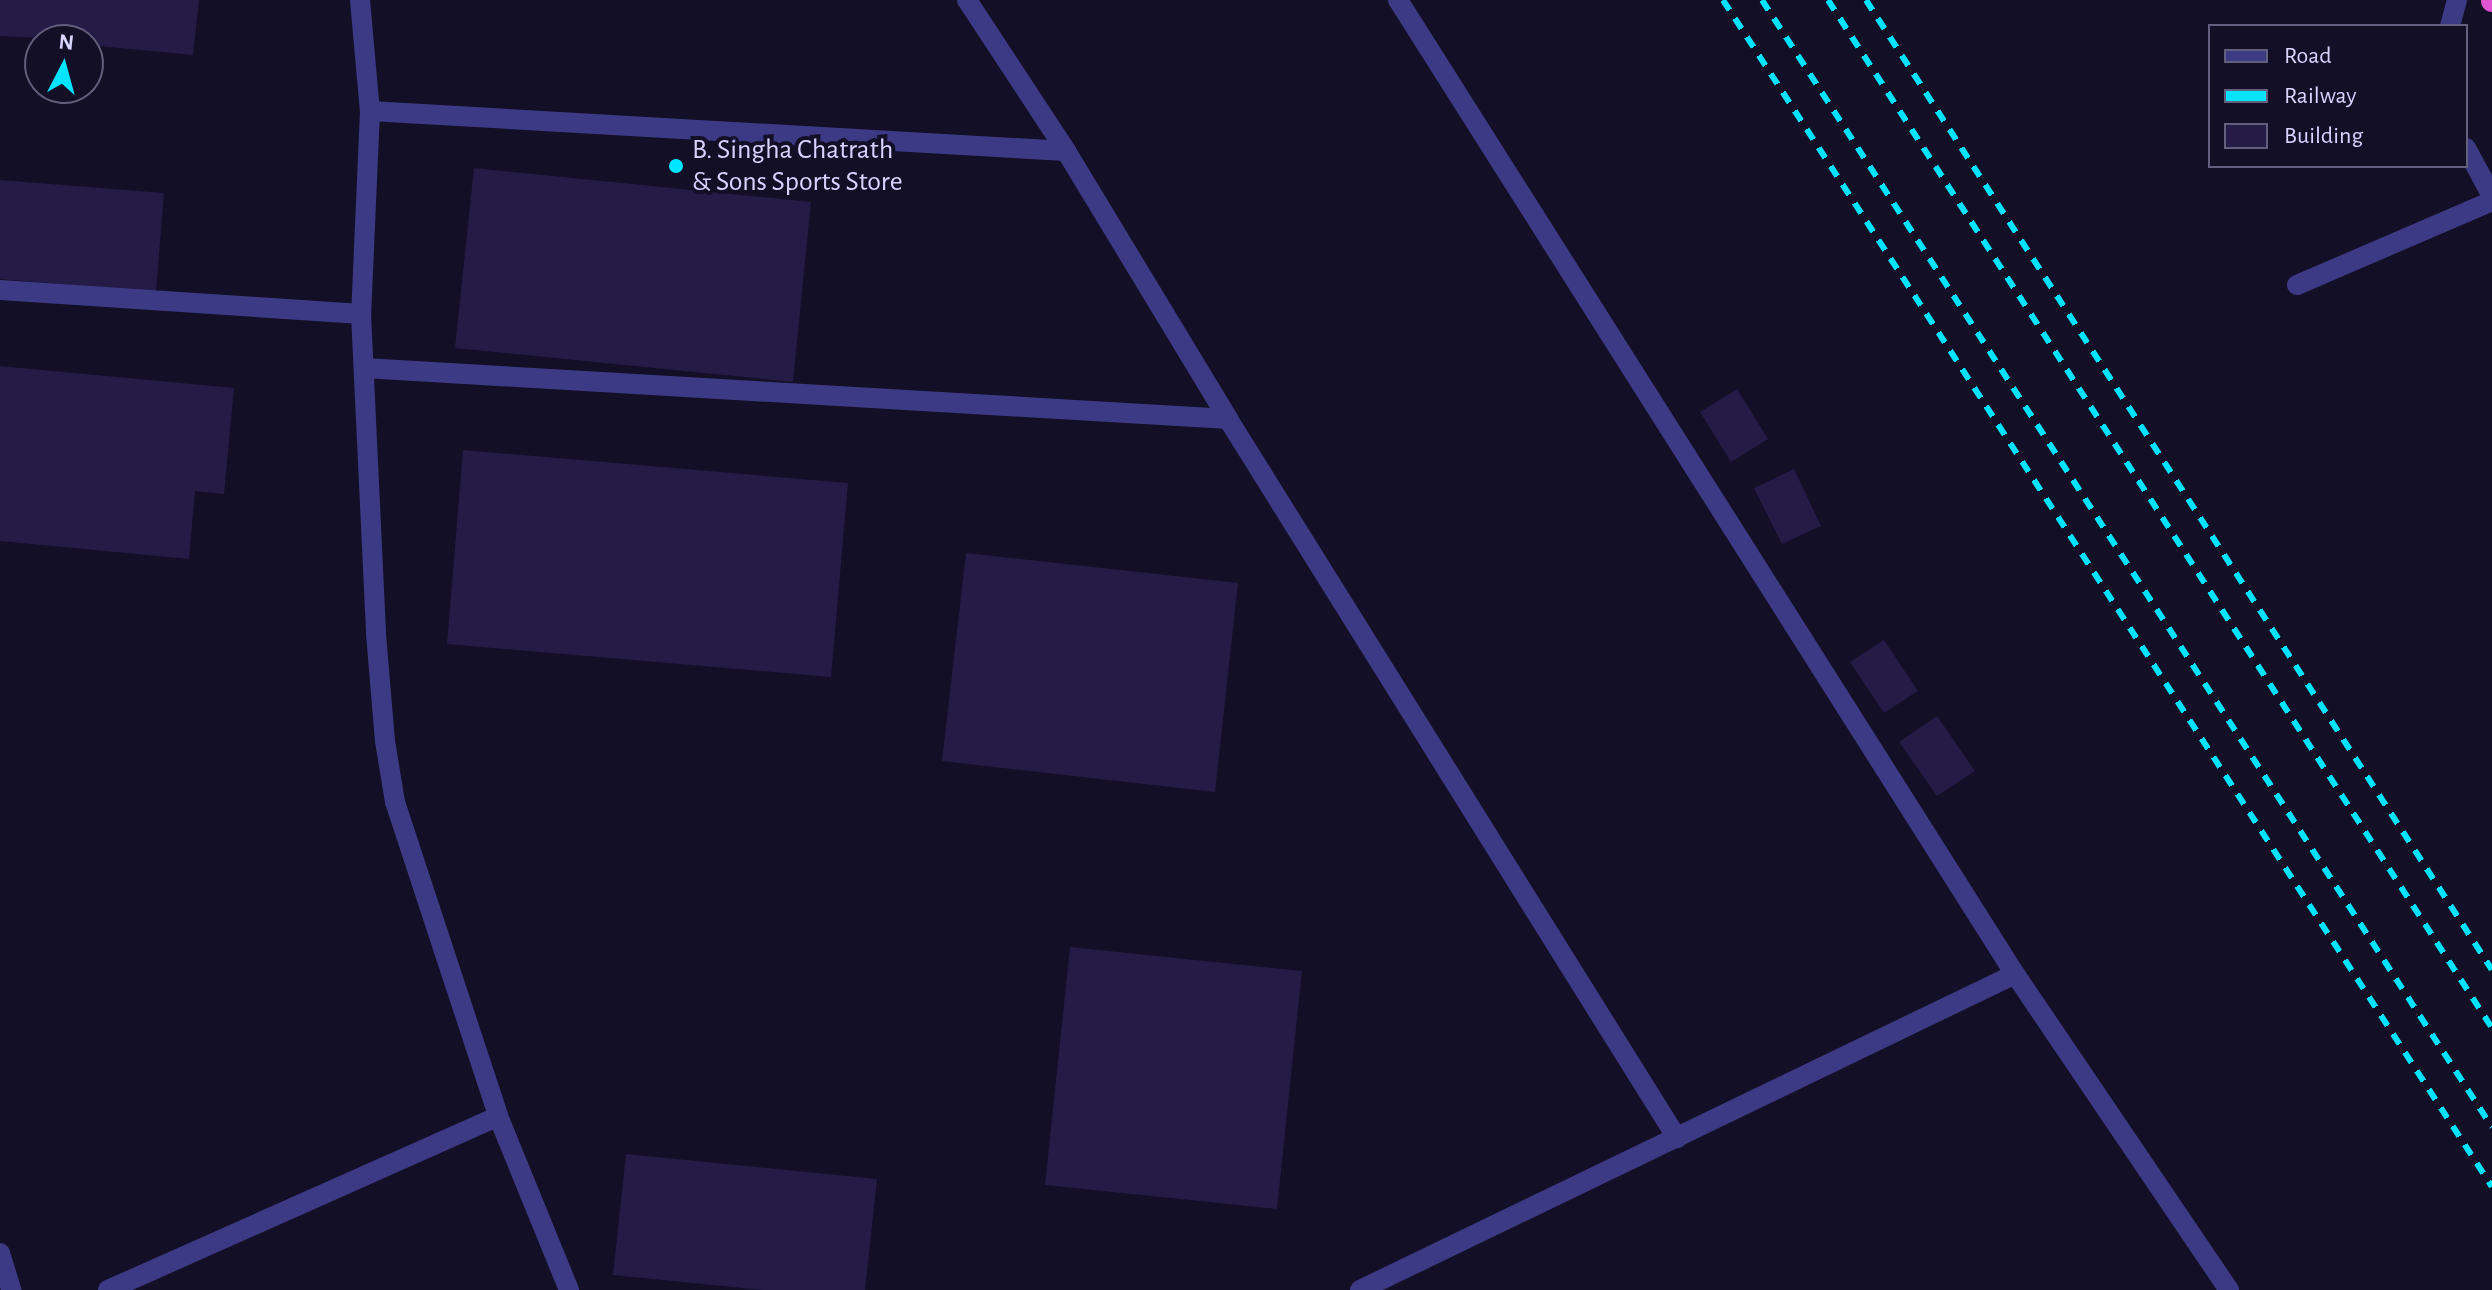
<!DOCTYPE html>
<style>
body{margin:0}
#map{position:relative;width:2492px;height:1290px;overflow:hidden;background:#130f26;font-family:"Alegreya Sans",sans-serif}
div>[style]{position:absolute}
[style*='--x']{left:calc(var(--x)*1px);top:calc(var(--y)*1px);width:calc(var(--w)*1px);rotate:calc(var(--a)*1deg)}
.building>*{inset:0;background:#241b47}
.service>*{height:20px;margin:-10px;padding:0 10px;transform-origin:10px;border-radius:10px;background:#3d3a85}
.minor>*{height:20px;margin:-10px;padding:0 10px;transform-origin:10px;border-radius:10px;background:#3d3a85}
.trunk>*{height:22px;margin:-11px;padding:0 11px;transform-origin:11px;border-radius:11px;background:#e055d1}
.rail>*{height:6px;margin-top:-3px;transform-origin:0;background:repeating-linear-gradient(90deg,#00e5ff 0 12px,transparent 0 22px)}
.dots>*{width:22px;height:22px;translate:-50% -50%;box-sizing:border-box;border:4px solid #130f26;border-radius:50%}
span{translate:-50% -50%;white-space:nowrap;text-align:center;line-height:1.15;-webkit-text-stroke:8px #130f26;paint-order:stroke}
.poi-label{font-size:28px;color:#d9d4ff}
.left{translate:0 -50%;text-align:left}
.legend{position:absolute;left:2208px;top:24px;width:260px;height:144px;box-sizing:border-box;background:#130f26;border:2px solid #625e7d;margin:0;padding:10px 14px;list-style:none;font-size:24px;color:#d9d4ff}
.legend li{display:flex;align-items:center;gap:16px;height:40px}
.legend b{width:40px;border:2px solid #625e7d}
.north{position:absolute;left:24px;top:24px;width:80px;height:80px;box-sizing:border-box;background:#130f26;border:2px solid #625e7d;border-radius:50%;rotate:6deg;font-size:22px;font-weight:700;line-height:32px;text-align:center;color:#d9d4ff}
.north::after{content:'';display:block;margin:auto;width:28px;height:36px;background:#00e5ff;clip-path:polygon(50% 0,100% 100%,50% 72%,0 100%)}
</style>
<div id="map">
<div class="building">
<i style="clip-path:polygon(0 0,199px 0,193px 55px,88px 45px,88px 40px,0 36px)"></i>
<i style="clip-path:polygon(474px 168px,811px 202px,793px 382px,455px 348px)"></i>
<i style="clip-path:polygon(0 180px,164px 193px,156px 292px,0 279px)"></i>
<i style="clip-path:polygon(0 366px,234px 388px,224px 494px,195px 491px,189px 559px,0 541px)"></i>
<i style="clip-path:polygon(1737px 389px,1768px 439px,1731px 462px,1700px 412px)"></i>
<i style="clip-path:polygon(463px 450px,848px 483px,831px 677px,447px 644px)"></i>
<i style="clip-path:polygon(1794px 469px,1821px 526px,1782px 544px,1754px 488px)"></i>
<i style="clip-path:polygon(966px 553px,1238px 583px,1215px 792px,942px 761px)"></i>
<i style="clip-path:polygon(1884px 640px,1918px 691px,1884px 713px,1850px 662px)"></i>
<i style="clip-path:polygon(1937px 716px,1975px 771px,1937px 796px,1899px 742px)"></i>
<i style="clip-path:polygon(1070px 947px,1302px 971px,1277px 1209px,1045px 1185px)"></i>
<i style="clip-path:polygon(626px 1154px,877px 1179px,865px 1290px,763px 1290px,613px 1275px)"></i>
</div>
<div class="service">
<i style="--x:360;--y:0;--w:111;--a:84.9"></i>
<i style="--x:370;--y:111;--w:203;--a:92.5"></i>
<i style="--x:361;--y:314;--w:320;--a:87.3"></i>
<i style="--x:376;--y:634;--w:107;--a:85.2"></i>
<i style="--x:385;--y:741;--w:62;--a:80.7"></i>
<i style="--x:395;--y:802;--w:330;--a:71.8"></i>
<i style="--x:498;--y:1116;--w:188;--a:67.8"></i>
<i style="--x:967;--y:0;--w:181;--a:56.7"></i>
<i style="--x:1066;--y:151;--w:313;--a:58.8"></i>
<i style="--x:1228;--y:419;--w:848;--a:58.02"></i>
<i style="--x:2450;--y:26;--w:27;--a:-75"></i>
<i style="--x:370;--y:111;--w:697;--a:3.29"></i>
<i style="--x:2466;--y:148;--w:55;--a:61.6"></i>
<i style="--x:2297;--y:285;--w:212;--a:-23.3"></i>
<i style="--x:0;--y:290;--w:362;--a:3.8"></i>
<i style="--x:364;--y:368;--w:866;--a:3.38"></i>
<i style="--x:0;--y:1253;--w:39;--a:73"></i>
<i style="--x:108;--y:1290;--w:427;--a:-24"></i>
<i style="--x:1360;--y:1290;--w:727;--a:-25.75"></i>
</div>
<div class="minor">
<i style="--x:1398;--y:0;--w:1153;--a:57.65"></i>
<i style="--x:2015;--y:974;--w:382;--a:55.9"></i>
</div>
<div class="trunk">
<i style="--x:2492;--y:0;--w:1;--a:90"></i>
</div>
<div class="rail">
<i style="--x:1723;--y:0;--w:1414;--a:57.06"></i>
<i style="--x:1762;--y:0;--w:1343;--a:57.07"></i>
<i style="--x:1828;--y:0;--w:1224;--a:57.14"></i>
<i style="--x:1866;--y:0;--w:1154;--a:57.16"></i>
</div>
<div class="dots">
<i style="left:676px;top:166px;background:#00e5ff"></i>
</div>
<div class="poi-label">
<span class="left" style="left:692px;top:166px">B. Singha Chatrath<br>&amp; Sons Sports Store</span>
</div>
<ul class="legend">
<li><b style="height:10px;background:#3d3a85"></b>Road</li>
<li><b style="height:10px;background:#00e5ff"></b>Railway</li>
<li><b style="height:22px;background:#241b47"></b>Building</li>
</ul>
<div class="north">N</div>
</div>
